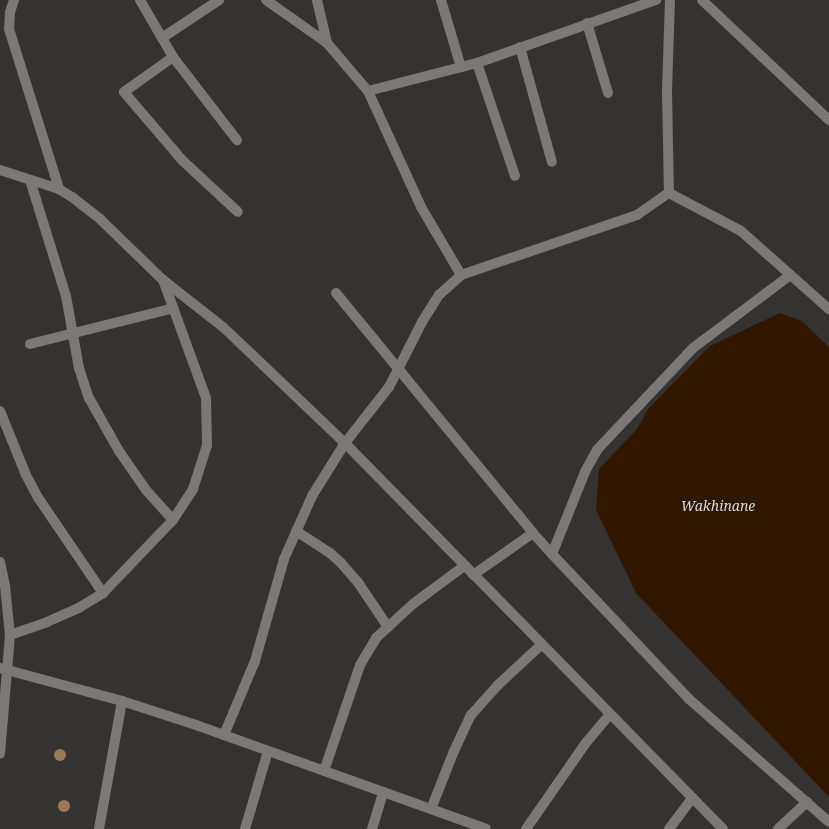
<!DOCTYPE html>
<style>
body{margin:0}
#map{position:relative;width:829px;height:829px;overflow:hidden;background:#353331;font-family:"Noto Serif",serif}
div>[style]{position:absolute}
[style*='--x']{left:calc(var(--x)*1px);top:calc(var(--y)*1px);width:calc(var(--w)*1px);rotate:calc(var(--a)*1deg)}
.water>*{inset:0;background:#321700}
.minor>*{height:10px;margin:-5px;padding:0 5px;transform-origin:5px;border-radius:5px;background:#7a7977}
.trees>*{width:12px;height:12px;margin:-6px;border-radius:50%;background:#9c7959}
span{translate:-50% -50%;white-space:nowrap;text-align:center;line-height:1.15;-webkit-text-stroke:3px #1c1b1a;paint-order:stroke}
.water-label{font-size:14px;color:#f6d0af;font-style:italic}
</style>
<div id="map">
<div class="water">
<i style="clip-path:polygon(780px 313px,802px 321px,829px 347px,829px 797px,636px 593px,596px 510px,599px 469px,637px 429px,648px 409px,710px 346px)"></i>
</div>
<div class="minor">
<i style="--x:14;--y:0;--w:13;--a:108"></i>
<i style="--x:10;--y:12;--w:17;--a:93"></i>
<i style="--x:9;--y:29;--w:168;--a:72.6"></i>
<i style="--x:140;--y:0;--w:66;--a:59.9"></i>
<i style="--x:173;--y:57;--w:105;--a:52.4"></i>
<i style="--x:266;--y:0;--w:75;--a:35.2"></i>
<i style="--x:327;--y:43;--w:63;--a:49.5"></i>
<i style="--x:368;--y:91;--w:113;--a:-14.4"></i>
<i style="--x:477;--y:63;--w:190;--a:-19.4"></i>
<i style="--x:317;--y:0;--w:44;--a:76.9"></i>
<i style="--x:441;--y:0;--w:70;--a:73.4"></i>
<i style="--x:670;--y:0;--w:91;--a:91.9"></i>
<i style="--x:667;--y:91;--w:102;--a:88.9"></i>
<i style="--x:669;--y:193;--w:81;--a:27.8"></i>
<i style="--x:741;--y:231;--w:118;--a:41.6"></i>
<i style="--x:702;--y:0;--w:175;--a:43.4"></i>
<i style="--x:587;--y:23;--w:73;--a:73.3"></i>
<i style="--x:162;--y:38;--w:69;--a:-33.7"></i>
<i style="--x:520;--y:47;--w:119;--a:74.5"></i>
<i style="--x:173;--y:57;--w:60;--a:144.5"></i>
<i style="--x:124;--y:92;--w:89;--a:49.5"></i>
<i style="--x:182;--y:160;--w:76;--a:42.9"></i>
<i style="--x:477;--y:63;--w:119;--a:71.4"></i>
<i style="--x:368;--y:91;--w:128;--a:65.4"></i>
<i style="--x:421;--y:207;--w:79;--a:59.5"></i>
<i style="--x:0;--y:170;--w:62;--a:17.9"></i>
<i style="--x:59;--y:189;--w:15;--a:32"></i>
<i style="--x:72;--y:197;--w:37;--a:38"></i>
<i style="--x:101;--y:220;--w:86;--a:44.1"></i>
<i style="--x:163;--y:280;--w:76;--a:38.1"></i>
<i style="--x:223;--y:327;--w:168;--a:43.6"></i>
<i style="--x:345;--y:443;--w:540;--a:45.6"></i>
<i style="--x:30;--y:180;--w:121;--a:72.8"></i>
<i style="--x:66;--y:296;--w:73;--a:79.8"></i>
<i style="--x:79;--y:368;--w:32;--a:72"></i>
<i style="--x:89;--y:398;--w:61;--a:60.5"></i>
<i style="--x:119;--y:451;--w:47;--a:55.3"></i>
<i style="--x:146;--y:490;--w:40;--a:48"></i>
<i style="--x:789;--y:276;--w:120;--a:143.1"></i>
<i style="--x:693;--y:348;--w:140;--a:133.3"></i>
<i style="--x:597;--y:450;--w:25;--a:119"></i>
<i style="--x:585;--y:472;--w:88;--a:111.9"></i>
<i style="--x:552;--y:554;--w:199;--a:46.6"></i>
<i style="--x:689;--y:699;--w:186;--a:41.3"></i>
<i style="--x:336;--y:293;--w:310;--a:50.6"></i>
<i style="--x:30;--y:344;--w:148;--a:-14"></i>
<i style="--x:0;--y:411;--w:69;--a:67.9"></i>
<i style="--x:26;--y:475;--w:27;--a:62"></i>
<i style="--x:39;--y:499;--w:114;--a:55.8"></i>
<i style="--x:296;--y:531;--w:40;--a:32.9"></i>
<i style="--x:330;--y:553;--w:15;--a:42"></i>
<i style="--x:341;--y:563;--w:28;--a:49"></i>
<i style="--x:359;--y:584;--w:52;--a:56"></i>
<i style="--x:0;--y:562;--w:25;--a:78"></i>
<i style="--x:5;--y:586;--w:49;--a:84.2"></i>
<i style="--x:10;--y:635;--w:119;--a:94.8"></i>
<i style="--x:473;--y:575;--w:73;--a:-35"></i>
<i style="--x:533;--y:533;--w:28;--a:48"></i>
<i style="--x:10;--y:635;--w:39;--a:-19"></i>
<i style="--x:47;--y:622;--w:36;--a:-24"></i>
<i style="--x:80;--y:607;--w:27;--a:-31"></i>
<i style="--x:103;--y:593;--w:101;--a:-46.2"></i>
<i style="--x:173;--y:520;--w:37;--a:-57"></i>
<i style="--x:193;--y:489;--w:46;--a:-72.3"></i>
<i style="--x:207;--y:445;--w:47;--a:-91.2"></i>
<i style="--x:206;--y:398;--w:126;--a:-110"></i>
<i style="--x:0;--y:668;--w:126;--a:15.1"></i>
<i style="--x:122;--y:701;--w:78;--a:18"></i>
<i style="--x:196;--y:725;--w:308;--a:19.7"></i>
<i style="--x:224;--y:735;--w:80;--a:-67.3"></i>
<i style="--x:255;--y:661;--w:106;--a:-74.1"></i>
<i style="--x:284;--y:559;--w:69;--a:-66"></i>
<i style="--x:312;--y:496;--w:62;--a:-58.1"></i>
<i style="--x:345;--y:443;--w:71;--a:-51.8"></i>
<i style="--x:389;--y:387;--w:73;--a:-63.1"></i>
<i style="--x:422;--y:322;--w:32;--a:-58"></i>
<i style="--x:439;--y:295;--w:30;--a:-42"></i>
<i style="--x:461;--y:275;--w:186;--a:-18.8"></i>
<i style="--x:637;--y:215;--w:39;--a:-35"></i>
<i style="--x:324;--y:771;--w:112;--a:-71.2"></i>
<i style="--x:360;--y:665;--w:31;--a:-59"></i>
<i style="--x:376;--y:638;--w:50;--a:-42.6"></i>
<i style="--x:413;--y:604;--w:64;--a:-36.7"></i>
<i style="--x:431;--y:809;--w:62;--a:-68.4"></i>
<i style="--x:454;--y:751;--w:40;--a:-65"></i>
<i style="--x:471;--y:715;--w:40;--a:-48"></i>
<i style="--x:498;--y:685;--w:60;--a:-43"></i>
<i style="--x:99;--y:829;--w:130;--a:-79.8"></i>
<i style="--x:245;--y:829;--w:81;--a:-73.6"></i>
<i style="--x:372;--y:829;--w:39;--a:-73"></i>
<i style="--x:526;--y:829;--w:103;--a:-55.2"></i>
<i style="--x:585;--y:744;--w:39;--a:-50"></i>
<i style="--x:669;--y:829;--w:39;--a:-53"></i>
<i style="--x:778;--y:829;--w:40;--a:-43"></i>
</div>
<div class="trees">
<i style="left:60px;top:755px"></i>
<i style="left:64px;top:806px"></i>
</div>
<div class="water-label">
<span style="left:718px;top:506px">Wakhinane</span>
</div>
</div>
